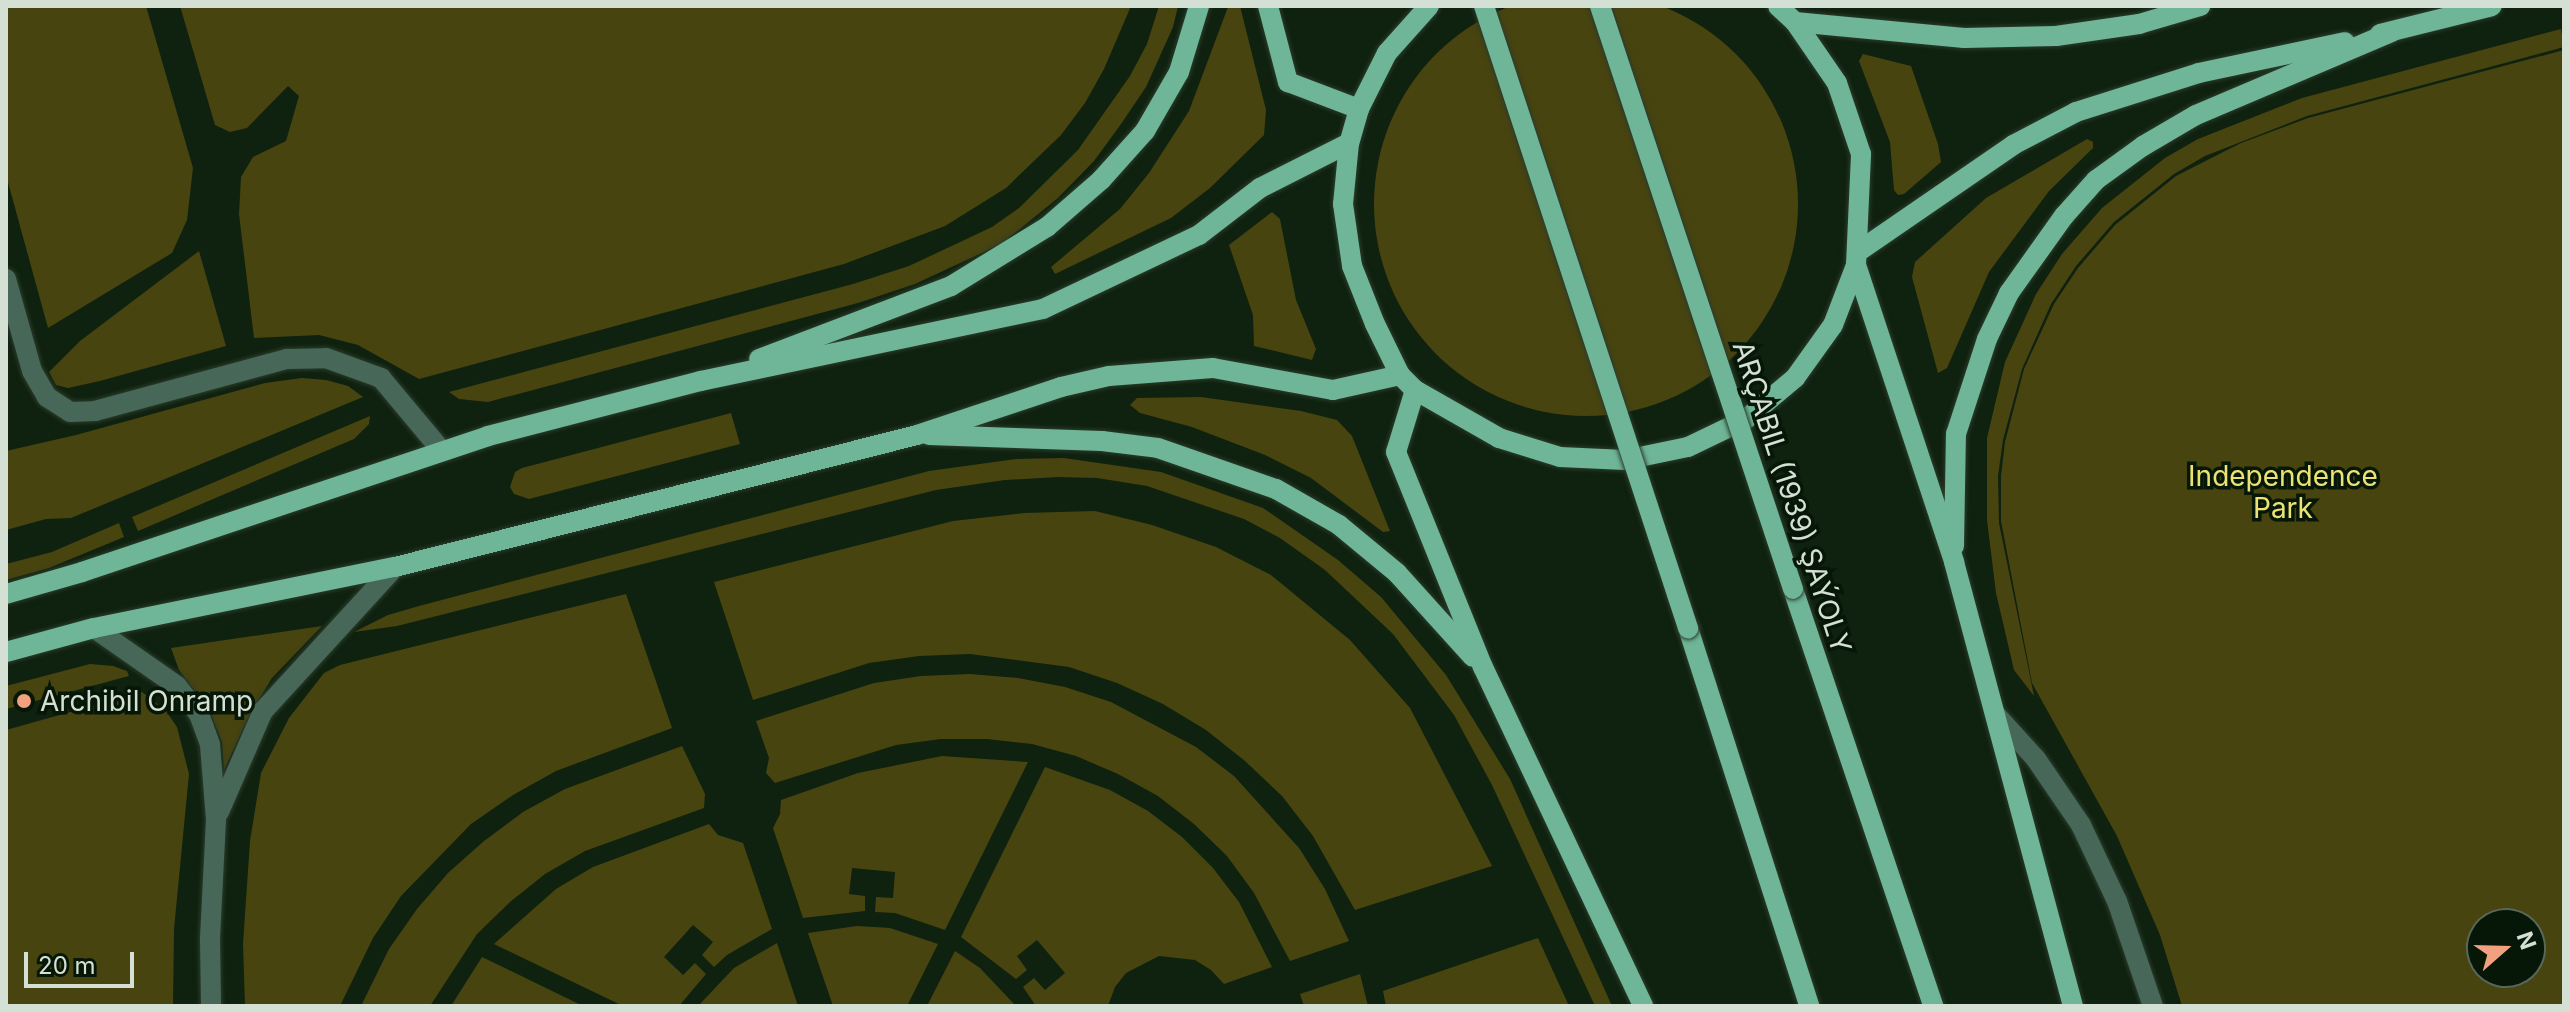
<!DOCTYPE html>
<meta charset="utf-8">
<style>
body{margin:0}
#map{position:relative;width:2570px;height:1012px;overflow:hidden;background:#0f210f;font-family:Inter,sans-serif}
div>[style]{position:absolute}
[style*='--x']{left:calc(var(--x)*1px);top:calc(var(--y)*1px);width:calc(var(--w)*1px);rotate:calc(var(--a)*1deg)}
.green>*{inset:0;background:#484410}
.round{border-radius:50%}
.roads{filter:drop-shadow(0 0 2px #2b3c2b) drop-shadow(0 0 2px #2b3c2b)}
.minor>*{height:20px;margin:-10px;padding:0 10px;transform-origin:10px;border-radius:10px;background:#476859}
.major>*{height:20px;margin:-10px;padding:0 10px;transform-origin:10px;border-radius:10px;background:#6eb697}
.bridges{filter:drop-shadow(0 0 2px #2b3c2b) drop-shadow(0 0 2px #2b3c2b)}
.major-bridge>*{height:20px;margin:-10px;padding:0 10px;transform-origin:10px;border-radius:10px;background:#6eb697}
.dots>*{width:22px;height:22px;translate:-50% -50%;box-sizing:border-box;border:4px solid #061707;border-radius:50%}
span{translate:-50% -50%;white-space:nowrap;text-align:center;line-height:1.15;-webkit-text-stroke:7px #061707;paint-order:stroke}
.park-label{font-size:28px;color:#ece274}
.street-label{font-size:28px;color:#d4e0d4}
.poi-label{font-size:28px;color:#d4e0d4}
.left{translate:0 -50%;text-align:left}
.frame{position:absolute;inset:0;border:8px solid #d4e0d4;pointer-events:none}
.north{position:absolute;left:2466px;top:908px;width:80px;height:80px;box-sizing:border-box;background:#061707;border:2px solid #586759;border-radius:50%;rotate:70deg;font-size:22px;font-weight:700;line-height:32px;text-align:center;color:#d4e0d4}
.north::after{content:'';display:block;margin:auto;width:28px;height:36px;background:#f2a17e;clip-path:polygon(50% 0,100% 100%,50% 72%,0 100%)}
.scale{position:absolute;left:24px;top:952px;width:110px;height:36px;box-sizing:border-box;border:4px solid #d4e0d4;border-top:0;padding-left:10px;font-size:24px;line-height:28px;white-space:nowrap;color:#d4e0d4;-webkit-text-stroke:6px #061707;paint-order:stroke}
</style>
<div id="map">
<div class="green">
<i class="round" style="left:1374px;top:-8px;width:424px;height:424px"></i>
<i style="clip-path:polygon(6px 6px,146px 6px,193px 168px,187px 220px,172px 253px,48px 328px,6px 175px)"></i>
<i style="clip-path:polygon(180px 6px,1131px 6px,1104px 69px,1085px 103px,1061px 135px,1006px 188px,945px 226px,844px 264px,419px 379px,358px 345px,319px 335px,254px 338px,239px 214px,241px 177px,253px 157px,286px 141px,299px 96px,288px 86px,247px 128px,230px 132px,215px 125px)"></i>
<i style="clip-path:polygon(1159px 6px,1178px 6px,1173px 27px,1146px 87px,1121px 124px,1094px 161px,1058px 198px,1001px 244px,915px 284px,858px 303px,488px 402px,459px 399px,449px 392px,853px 284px,909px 266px,992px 227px,1019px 208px,1078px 150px,1130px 76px,1147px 44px)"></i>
<i style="clip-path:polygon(1240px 6px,1266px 110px,1264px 135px,1210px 188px,1171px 218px,1055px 274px,1051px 267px,1120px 209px,1149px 173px,1189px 111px,1228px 7px)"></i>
<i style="clip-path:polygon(2561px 29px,2564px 47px,2307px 116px,2205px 156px,2174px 174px,2114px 222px,2076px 266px,2051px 304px,2022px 369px,2003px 440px,1998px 476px,1999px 523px,2034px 696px,2014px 670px,1996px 593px,1987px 520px,1987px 438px,2005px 362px,2036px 294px,2062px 254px,2102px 208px,2165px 158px,2198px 139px,2302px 98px)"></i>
<i style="clip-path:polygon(evenodd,2564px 50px,2564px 1006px,2182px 1006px,2160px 935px,2117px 836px,2032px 683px,2001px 521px,2001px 476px,2005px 442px,2024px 369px,2054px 304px,2078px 268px,2115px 225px,2176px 176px,2241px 143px,2308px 118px,2564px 50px,2482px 924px,2530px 924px,2530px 972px,2482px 972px,2482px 924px)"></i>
<i style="clip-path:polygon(1863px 54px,1911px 66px,1938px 144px,1941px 162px,1904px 194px,1898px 195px,1894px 190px,1890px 142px,1859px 61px)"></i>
<i style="clip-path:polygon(2087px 139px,2093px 142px,2093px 148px,2049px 191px,1989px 272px,1947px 368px,1938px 373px,1912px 277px,1915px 262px,1986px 198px)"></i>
<i style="clip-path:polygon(1272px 212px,1280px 219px,1296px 300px,1316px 349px,1312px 360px,1254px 346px,1253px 315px,1229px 245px)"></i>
<i style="clip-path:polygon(199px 251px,226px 346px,100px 381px,68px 388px,56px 385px,49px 372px,80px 341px)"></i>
<i style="clip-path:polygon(302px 378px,326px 380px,348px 386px,363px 397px,71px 518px,46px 519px,6px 530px,6px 451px,76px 435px,265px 383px)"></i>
<i style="clip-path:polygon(1201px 397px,1301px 411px,1337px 420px,1352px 436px,1390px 531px,1383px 532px,1311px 478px,1265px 455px,1192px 427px,1140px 413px,1130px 405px,1137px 398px)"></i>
<i style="clip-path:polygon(731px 413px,740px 444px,529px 499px,514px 494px,510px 487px,515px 472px,522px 468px)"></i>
<i style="clip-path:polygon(370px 416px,369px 424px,354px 439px,138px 531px,132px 517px)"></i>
<i style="clip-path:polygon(1064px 458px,1161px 472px,1263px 508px,1338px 560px,1381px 597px,1446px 675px,1510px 779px,1612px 1006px,1595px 1006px,1492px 785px,1454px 715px,1393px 634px,1325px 570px,1280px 538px,1244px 519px,1147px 486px,1097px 478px,1058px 477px,1005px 480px,936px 490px,397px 626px,354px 632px,388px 615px,419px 606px,929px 471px,1016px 459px)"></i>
<i style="clip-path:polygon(1095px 511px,1152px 525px,1216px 547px,1271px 575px,1350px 640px,1410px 708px,1492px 866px,1355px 910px,1313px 836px,1282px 796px,1245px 761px,1206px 730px,1163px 704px,1117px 683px,1069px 667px,970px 654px,919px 656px,869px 663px,753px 700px,714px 582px,953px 521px,1024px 513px)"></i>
<i style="clip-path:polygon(119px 523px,124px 537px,49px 568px,6px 580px,6px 564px,52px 552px)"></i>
<i style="clip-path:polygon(626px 594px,672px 728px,556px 771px,513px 795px,471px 824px,401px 896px,373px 938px,340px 1006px,245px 1006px,243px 944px,250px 841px,261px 773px,289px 718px,324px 673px,340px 665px)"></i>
<i style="clip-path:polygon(322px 626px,272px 678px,250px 714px,224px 770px,222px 742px,210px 712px,179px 670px,171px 648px)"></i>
<i style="clip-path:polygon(90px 664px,113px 666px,127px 671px,129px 676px,6px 709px,6px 686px)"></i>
<i style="clip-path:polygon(970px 674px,1018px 678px,1065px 687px,1111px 702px,1196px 747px,1234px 776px,1299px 848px,1325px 889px,1349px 941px,1290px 961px,1254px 893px,1227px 856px,1194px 824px,1158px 796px,1118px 774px,1076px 756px,1032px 744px,987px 739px,941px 739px,896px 745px,775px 783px,766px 773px,769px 758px,756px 721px,874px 683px,921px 676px)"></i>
<i style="clip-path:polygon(142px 692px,166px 711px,177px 727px,189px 774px,174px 929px,173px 1006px,6px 1006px,6px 730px)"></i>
<i style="clip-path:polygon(682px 746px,705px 794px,704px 808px,585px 851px,545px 874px,510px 902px,477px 934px,430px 1006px,361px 1006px,389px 949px,417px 909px,448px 873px,484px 841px,523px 812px,565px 789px)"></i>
<i style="clip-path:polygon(942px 756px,1028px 762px,945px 930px,895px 913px,875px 912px,876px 897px,893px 898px,895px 872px,852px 868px,849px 894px,865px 896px,865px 911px,803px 918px,773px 828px,780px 814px,781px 800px,858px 773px)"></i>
<i style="clip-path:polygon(1045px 767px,1110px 790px,1148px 811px,1182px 837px,1213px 868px,1239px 902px,1272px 967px,1224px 984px,1211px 970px,1195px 960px,1159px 956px,1126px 973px,1115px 987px,1108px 1006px,1036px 1006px,1023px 987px,1034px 978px,1045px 990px,1065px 973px,1037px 940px,1017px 956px,1027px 970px,1016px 979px,961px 937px)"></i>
<i style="clip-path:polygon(709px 824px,718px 835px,743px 843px,772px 929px,727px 955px,714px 967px,702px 955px,713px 942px,693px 925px,664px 957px,683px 975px,695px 963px,706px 974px,679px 1006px,623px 1006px,494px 944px,556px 889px,593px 867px)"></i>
<i style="clip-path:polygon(857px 926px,890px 928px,938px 944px,907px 1006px,833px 1006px,808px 933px)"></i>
<i style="clip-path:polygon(1538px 938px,1569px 1006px,1386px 1006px,1383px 991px)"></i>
<i style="clip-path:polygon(777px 943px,798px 1006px,698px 1006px,734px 968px)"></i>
<i style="clip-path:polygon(955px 951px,980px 968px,1016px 1006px,927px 1006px)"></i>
<i style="clip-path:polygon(482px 957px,583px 1006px,451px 1006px)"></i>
<i style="clip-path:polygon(1360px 974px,1368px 1006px,1304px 1006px,1300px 994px)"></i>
</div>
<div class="roads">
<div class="minor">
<i style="--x:6;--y:279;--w:96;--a:74.2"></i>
<i style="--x:32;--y:371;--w:30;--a:60"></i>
<i style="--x:47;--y:397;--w:27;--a:33"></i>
<i style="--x:70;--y:412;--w:25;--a:-2"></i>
<i style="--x:95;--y:411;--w:199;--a:-15.2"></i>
<i style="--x:287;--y:359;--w:39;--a:-1"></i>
<i style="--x:326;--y:358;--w:59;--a:20"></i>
<i style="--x:381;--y:378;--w:95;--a:50.1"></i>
<i style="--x:94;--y:628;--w:101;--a:34.9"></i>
<i style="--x:177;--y:686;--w:36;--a:52"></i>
<i style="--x:199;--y:714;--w:33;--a:70"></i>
<i style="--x:210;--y:745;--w:75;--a:85.4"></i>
<i style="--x:216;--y:820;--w:120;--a:92.9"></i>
<i style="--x:210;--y:940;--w:66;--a:89.1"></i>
<i style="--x:1996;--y:715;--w:59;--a:47.7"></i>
<i style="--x:2036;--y:759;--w:80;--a:55.7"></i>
<i style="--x:2081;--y:825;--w:84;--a:64.7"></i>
<i style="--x:2117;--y:901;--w:111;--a:71.1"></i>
<i style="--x:219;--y:812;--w:110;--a:-66.5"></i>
<i style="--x:263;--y:711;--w:195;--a:-47.5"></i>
</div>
<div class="major">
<i style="--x:1268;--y:6;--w:79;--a:75.3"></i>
<i style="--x:1288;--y:82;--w:76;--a:20.8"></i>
<i style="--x:1429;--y:6;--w:63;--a:131.8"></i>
<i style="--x:1387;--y:53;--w:63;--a:116.6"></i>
<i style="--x:1359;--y:109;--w:35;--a:106"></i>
<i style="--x:1349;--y:143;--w:61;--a:95.6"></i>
<i style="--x:1343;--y:204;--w:63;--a:81.7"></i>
<i style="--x:1352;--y:266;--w:62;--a:68.4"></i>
<i style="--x:1375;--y:324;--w:57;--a:63.9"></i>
<i style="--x:1400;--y:375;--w:21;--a:45"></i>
<i style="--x:1415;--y:390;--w:97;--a:29.7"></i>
<i style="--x:1499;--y:438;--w:64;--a:17.3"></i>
<i style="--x:1560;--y:457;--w:65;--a:2.6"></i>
<i style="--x:1625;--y:460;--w:64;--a:-11.7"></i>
<i style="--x:1688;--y:447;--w:64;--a:-25.8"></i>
<i style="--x:1746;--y:419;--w:64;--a:-39.9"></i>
<i style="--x:1795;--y:378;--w:65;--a:-54.4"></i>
<i style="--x:1833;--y:325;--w:64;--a:-69"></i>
<i style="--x:1856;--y:265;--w:111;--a:-87.4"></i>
<i style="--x:1861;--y:154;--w:75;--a:-108.7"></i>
<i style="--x:1837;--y:83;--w:74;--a:-124.5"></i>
<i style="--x:1795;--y:22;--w:23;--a:-137"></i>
<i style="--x:1795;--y:22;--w:170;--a:5.4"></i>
<i style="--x:1964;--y:38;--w:92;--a:-1.2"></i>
<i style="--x:2056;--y:36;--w:84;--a:-8.2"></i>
<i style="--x:2139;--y:24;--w:64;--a:-16.4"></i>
<i style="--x:2380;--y:34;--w:115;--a:-14"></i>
<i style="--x:1859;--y:251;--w:187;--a:-34.5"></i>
<i style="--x:2013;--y:145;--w:71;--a:-27.6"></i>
<i style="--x:2076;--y:112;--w:129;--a:-17.6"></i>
<i style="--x:2199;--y:73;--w:149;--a:-12"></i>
<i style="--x:1856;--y:265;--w:313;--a:71.7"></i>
<i style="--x:1954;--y:562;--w:460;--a:75"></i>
<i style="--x:759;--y:359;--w:205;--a:-20.8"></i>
<i style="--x:951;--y:286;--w:113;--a:-31.6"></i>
<i style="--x:1047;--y:227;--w:72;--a:-41"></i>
<i style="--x:1101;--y:180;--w:66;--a:-48.1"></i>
<i style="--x:1145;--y:131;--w:68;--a:-60"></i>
<i style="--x:1179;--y:72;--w:69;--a:-73.1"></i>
<i style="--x:1415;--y:390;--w:65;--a:107"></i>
<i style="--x:1396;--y:452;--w:232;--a:68"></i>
<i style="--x:1483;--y:667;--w:375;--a:64.7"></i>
<i style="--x:929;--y:435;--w:173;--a:2"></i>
<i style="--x:1102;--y:441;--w:56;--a:7.1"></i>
<i style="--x:1158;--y:448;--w:125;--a:19.2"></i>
<i style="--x:1276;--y:489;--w:73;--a:29.7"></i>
<i style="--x:1339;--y:525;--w:75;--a:39.6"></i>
<i style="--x:1397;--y:573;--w:113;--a:47.9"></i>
<i style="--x:1954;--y:546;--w:112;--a:-89"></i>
<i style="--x:1956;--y:434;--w:100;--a:-71.9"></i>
<i style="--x:1987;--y:339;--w:51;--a:-64.4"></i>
<i style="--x:2009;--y:293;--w:95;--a:-54.5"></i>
<i style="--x:2064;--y:216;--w:48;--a:-48.4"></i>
<i style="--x:2096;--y:180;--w:58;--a:-35.9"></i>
<i style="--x:2143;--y:146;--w:61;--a:-30.3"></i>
<i style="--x:2196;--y:115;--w:213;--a:-23"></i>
<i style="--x:1793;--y:589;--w:440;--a:71.4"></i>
<i style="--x:6;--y:594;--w:79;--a:-16.1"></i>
<i style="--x:82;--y:572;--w:428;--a:-18.5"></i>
<i style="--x:488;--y:436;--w:220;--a:-14.5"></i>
<i style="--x:701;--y:381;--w:349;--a:-11.9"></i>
<i style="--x:1043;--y:309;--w:173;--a:-25.4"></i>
<i style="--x:1199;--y:235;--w:77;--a:-37.6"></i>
<i style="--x:1260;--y:188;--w:100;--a:-26.8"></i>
<i style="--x:1688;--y:628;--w:397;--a:72.2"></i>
<i style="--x:6;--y:652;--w:91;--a:-15.3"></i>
<i style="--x:94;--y:628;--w:307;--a:-11.5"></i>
<i style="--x:395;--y:567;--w:538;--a:-14.19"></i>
<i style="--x:917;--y:435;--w:152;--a:-18.4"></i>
<i style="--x:1061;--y:387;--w:49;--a:-12.9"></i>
<i style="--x:1109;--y:376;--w:104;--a:-4.4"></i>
<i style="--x:1213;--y:368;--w:122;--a:10.4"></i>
<i style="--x:1333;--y:390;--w:69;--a:-12.6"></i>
</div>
</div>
<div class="bridges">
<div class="major-bridge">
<i style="--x:1484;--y:6;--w:655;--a:71.84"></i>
<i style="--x:1600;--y:6;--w:614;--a:71.68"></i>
</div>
</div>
<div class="dots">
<i style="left:24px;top:701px;background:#f2a17e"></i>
</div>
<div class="park-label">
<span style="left:2283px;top:492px">Independence<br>Park</span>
</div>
<div class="street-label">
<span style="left:1792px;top:497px;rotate:72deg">ARÇABIL (1939) ŞAÝOLY</span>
</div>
<div class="poi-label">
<span class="left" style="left:40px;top:701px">Archibil Onramp</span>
</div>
<div class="frame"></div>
<div class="north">N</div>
<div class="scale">20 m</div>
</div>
